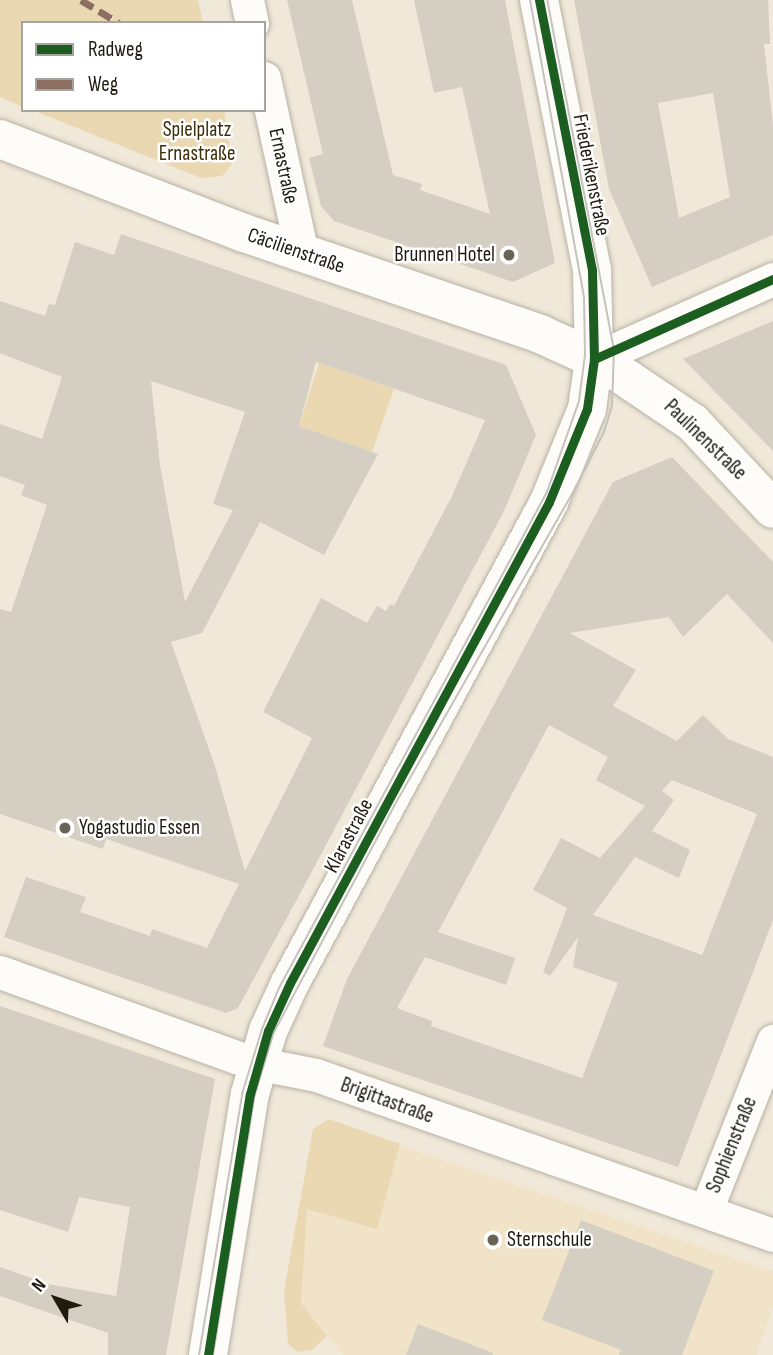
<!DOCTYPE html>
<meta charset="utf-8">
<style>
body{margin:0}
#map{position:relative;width:773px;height:1355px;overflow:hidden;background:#f0e8d8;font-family:"Sofia Sans Condensed",sans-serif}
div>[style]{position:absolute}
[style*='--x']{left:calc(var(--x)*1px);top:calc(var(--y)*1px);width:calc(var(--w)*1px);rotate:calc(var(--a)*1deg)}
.built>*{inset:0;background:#f1e3c8}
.green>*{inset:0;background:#ead8b3}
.building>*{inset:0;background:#d5cfc3}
.roads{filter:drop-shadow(0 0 2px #b8b2a5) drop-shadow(0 0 2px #b8b2a5)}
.minor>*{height:33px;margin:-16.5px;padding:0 16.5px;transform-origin:16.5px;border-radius:16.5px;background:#fdfcf9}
.tertiary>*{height:38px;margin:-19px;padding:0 19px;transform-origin:19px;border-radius:19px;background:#fdfcf9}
.tram>*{height:2px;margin:-1px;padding:0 1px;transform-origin:1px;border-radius:1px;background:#c6c3be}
.quiet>*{height:7px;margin-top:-3.5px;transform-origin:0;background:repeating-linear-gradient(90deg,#8d6e63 0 14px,transparent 0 21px)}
.cycleway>*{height:9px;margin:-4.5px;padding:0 4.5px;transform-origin:4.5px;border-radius:4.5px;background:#1b5e20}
.dots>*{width:19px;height:19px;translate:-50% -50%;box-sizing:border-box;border:4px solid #fff;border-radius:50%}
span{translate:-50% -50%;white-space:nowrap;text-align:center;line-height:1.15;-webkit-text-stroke:5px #fff;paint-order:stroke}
.park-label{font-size:21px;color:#3d2e0b}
.street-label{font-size:21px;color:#201b10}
.poi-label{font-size:21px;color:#201b10}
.right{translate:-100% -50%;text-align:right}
.left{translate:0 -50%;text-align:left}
.legend{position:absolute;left:21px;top:21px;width:245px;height:91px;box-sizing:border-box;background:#fff;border:2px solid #a6a49f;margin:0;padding:9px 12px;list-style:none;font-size:21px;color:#201b10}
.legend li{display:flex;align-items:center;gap:14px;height:35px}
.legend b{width:35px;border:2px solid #a6a49f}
.north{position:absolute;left:21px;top:1264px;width:70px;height:70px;-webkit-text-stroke:5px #fff;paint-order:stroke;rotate:309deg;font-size:19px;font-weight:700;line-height:28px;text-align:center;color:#201b10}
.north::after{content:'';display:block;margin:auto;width:24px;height:32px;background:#201b10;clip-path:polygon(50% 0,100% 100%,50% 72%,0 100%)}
</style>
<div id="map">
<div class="built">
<i style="clip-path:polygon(328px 1121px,773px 1271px,773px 1308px,756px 1355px,343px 1355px,301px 1303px,307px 1208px)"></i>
</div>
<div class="green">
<i style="clip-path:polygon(0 0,198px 0,203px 23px,23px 23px,23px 107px,0 97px)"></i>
<i style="clip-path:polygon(32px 110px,224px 110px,232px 164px,222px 176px,201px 178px)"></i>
<i style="clip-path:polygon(319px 363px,394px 389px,372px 452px,299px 426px)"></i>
<i style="clip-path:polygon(329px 1119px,400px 1144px,377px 1229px,307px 1209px,301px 1303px,327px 1336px,312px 1350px,298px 1352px,288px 1344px,284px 1291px,313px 1129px)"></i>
</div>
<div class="building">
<i style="clip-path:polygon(287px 0,352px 0,393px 175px,422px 184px,420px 190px,490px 214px,462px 87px,434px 93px,414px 0,505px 0,555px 263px,513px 282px,334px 221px,321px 206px,309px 158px,323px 154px)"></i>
<i style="clip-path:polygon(evenodd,574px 0,768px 0,770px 44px,764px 44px,773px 126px,773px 235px,652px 287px,609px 189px,574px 0,713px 93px,730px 197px,679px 218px,658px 103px,713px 93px)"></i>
<i style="clip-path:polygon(evenodd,121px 234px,506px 365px,536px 435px,504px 511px,302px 890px,238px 1008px,226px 1013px,4px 937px,26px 877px,86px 897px,80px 912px,150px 936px,152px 929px,207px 948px,239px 884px,106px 839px,103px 849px,0 814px,0 609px,11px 612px,47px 505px,21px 495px,25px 485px,0 476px,0 424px,42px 439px,62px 377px,0 353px,0 301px,45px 316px,49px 304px,55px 305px,75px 242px,114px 255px,121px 234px,316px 362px,485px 420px,452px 496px,394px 606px,390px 604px,386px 611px,377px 606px,367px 623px,321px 598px,263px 712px,312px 738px,245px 871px,215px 766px,171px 642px,202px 633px,260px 522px,324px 555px,378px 454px,299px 426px,316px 362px,121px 234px,151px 381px,245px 412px,213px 504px,233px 510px,185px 602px,160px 465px,151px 381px)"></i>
<i style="clip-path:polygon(773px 321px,773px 451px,683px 359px)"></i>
<i style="clip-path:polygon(evenodd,672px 457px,773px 562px,773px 643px,727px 594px,683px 637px,669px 617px,570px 633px,636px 670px,613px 706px,677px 741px,703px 715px,728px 739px,773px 757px,773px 920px,678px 1167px,323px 1046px,347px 979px,613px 482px,672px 457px,549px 725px,608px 757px,596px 780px,645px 806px,600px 858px,561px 838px,533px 890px,567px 908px,543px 972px,550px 976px,578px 937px,573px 967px,618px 983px,582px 1078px,431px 1026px,432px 1021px,397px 1008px,425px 957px,506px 985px,515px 958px,438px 932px,549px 725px,672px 457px,672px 780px,757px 814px,702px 955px,593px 915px,635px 857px,679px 878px,690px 850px,652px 831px,674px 800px,662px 791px,672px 780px)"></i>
<i style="clip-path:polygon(0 1006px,215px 1079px,166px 1355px,108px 1355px,108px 1333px,0 1296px,0 1267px,48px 1284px,116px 1296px,130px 1207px,79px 1197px,68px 1232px,0 1210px)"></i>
<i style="clip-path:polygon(581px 1220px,714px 1271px,682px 1355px,619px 1355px,621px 1350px,542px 1320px)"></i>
<i style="clip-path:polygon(418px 1324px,493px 1353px,493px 1355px,406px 1355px)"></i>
</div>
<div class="roads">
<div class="minor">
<i style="--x:247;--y:0;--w:24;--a:78"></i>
<i style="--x:264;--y:78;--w:180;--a:77.8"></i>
<i style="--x:594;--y:359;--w:196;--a:-24.1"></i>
<i style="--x:0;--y:972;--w:266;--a:19.8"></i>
<i style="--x:250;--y:1062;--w:67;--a:11.1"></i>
<i style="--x:316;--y:1075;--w:484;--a:19.3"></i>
<i style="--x:706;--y:1210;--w:182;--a:-68.4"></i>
</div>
<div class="tertiary">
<i style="--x:0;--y:139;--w:261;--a:21.1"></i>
<i style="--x:244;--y:233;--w:313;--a:18.8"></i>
<i style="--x:540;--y:334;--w:70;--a:24.4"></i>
<i style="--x:604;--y:363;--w:107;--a:34"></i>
<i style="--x:693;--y:423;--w:117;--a:47.1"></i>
<i style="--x:208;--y:1355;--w:264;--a:-80.9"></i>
<i style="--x:250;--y:1094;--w:66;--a:-74.1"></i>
<i style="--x:268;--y:1031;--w:53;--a:-65.4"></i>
<i style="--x:290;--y:983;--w:546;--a:-61.7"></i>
<i style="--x:549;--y:502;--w:100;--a:-67.8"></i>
<i style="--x:587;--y:409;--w:50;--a:-82"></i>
<i style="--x:594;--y:359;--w:89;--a:-91.3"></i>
<i style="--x:592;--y:270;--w:275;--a:-101.1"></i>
</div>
</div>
<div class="tram">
<i style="--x:199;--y:1355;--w:265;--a:-80.6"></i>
<i style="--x:242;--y:1094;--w:68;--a:-72.9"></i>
<i style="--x:262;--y:1029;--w:44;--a:-67.5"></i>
<i style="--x:279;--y:988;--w:564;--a:-61.62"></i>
<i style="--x:547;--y:492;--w:96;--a:-70.6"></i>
<i style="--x:579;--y:401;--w:46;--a:-82.6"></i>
<i style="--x:585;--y:355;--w:58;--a:-91"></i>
<i style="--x:584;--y:297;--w:302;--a:-100.3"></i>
<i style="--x:213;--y:1355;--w:264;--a:-80.9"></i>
<i style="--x:255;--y:1094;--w:65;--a:-73"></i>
<i style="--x:274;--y:1032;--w:256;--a:-62"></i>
<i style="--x:394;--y:806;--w:357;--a:-60.3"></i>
<i style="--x:571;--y:496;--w:72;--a:-62.7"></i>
<i style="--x:604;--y:432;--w:27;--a:-73"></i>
<i style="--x:612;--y:406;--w:56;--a:-88"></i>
<i style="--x:614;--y:350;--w:356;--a:-100.8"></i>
</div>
<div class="quiet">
<i style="--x:81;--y:0;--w:44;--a:31.2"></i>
</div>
<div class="cycleway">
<i style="--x:594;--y:359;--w:196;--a:-24.1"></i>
<i style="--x:208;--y:1355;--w:264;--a:-80.9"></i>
<i style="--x:250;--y:1094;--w:66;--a:-74.1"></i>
<i style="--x:268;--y:1031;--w:53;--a:-65.4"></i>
<i style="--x:290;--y:983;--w:546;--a:-61.7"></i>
<i style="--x:549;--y:502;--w:100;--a:-67.8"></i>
<i style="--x:587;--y:409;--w:50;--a:-82"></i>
<i style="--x:594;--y:359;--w:89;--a:-91.3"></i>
<i style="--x:592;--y:270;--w:275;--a:-101.1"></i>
</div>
<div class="dots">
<i style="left:509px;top:255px;background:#696356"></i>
<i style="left:65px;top:828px;background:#696356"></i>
<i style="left:493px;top:1240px;background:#696356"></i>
</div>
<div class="park-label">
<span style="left:197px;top:142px">Spielplatz<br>Ernastraße</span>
</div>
<div class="street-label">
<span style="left:283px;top:166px;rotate:78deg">Ernastraße</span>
<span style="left:591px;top:175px;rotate:79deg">Friederikenstraße</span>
<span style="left:296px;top:251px;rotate:19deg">Cäcilienstraße</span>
<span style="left:705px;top:440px;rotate:44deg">Paulinenstraße</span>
<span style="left:349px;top:836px;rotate:-62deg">Klarastraße</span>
<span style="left:387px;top:1101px;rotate:20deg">Brigittastraße</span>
<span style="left:732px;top:1145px;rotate:-68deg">Sophienstraße</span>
</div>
<div class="poi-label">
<span class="right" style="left:495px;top:255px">Brunnen Hotel</span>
<span class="left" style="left:79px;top:828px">Yogastudio Essen</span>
<span class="left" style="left:507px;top:1240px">Sternschule</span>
</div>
<ul class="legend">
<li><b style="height:9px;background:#1b5e20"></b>Radweg</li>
<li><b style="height:9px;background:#8d6e63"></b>Weg</li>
</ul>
<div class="north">N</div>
</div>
